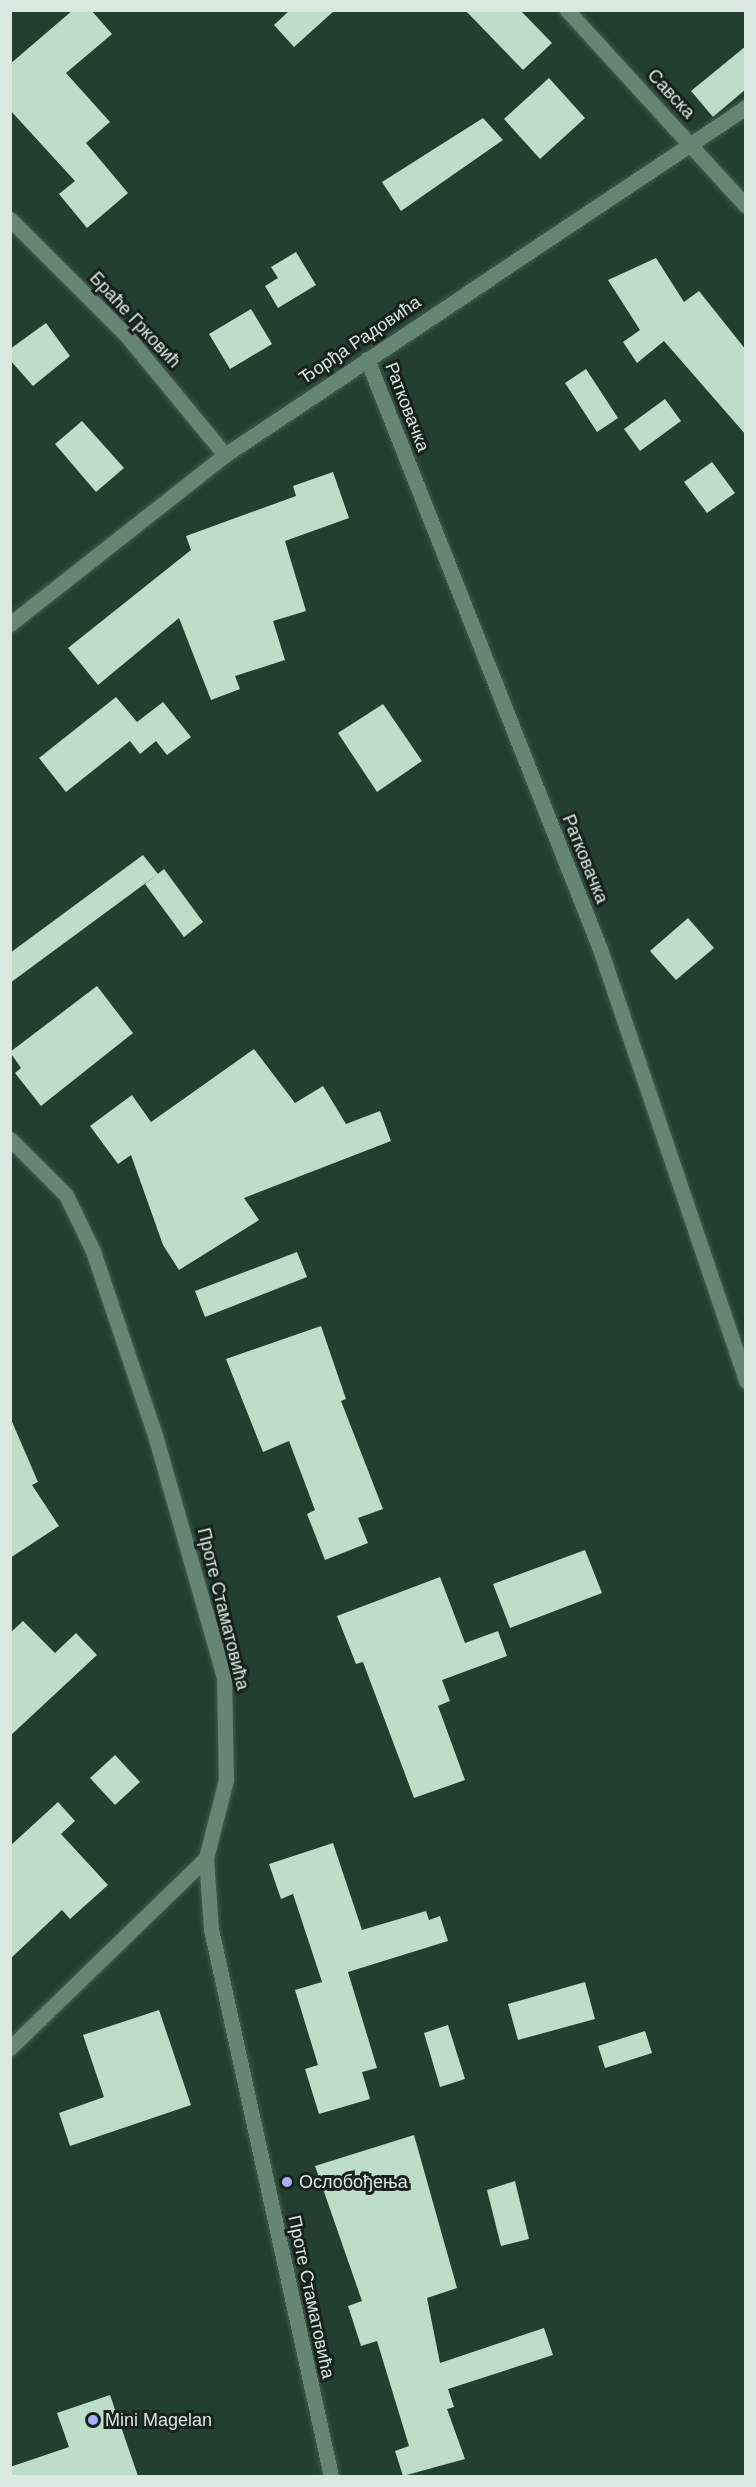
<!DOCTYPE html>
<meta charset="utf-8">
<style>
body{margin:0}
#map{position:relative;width:756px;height:2487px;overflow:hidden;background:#233f2f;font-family:Arial,sans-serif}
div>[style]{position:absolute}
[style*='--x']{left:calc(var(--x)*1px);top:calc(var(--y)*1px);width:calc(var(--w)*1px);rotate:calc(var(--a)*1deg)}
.building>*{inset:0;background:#bdddc9}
.roads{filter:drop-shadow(0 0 2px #445c4f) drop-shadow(0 0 2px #445c4f)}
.minor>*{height:15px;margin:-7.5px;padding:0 7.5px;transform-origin:7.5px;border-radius:7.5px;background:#678573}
.tertiary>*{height:15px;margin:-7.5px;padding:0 7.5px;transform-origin:7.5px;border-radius:7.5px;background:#678573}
.dots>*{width:16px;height:16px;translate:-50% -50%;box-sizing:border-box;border:3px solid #16221b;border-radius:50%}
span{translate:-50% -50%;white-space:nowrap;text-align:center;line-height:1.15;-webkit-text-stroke:6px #16221b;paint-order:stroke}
.street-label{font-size:18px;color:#d9e9df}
.poi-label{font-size:18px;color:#d9e9df}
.left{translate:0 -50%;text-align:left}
.frame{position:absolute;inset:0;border:12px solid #d9e9df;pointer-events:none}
</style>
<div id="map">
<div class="building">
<i style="clip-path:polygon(73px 10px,91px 10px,112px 34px,66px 73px,110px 122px,86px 143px,128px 193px,87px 228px,59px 194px,75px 181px,10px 110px,10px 64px)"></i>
<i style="clip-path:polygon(290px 10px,335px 10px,294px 47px,274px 25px)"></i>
<i style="clip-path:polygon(465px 10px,520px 10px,552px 43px,523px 70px)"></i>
<i style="clip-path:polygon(746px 46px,746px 89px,713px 117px,691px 91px)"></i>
<i style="clip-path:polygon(549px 78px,585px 118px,540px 159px,504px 119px)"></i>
<i style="clip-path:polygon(483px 118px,503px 140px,401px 211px,382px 182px)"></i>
<i style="clip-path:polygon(296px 252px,316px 285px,278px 308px,265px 286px,278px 278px,271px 267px)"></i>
<i style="clip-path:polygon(656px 258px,684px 302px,699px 291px,746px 350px,746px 435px,664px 341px,637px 363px,623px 342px,640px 330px,608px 280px)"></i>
<i style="clip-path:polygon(251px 309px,272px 344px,230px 369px,209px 334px)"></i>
<i style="clip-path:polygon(46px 323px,70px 356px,33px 386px,10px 360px,10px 349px)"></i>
<i style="clip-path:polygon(586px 369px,618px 418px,597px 432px,565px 383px)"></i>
<i style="clip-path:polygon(665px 399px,681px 421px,640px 451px,624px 429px)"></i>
<i style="clip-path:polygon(82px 421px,124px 468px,96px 492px,55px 444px)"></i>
<i style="clip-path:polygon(712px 462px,735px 493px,707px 513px,684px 482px)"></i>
<i style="clip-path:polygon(333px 472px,349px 518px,285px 541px,306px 611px,273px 621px,285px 660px,235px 676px,240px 689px,211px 700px,179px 618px,98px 685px,68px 648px,191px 550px,186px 536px,296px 496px,293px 486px)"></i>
<i style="clip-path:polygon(116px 697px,137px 722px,163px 702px,191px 737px,167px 755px,156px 741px,140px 754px,130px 741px,66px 792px,39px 758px)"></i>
<i style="clip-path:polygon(383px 704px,422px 761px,377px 792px,338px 733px)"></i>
<i style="clip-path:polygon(143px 855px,158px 874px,10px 983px,10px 953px)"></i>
<i style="clip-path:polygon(164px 869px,203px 922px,184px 937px,145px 884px)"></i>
<i style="clip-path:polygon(688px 918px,714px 948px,676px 980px,650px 951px)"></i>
<i style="clip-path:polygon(97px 986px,133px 1033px,41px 1106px,15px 1073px,21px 1068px,10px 1052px)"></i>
<i style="clip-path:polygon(254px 1049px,295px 1103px,323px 1086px,346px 1124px,380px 1111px,391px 1141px,244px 1198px,259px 1220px,179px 1270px,163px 1245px,131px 1155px,118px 1164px,90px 1126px,132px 1095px,151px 1122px)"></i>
<i style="clip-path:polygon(297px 1252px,307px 1277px,205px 1317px,195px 1291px)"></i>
<i style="clip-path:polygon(321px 1326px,346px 1399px,341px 1401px,383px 1509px,358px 1518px,368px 1543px,325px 1560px,307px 1514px,315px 1510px,289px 1441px,263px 1452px,226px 1359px)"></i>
<i style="clip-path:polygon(10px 1417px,38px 1482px,32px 1485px,59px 1526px,10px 1558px)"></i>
<i style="clip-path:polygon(585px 1550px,602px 1593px,510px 1628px,493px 1584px)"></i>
<i style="clip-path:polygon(440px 1577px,465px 1643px,498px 1631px,507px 1656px,442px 1680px,450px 1701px,438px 1706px,465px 1780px,414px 1798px,363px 1662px,356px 1664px,337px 1616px)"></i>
<i style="clip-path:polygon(23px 1621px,55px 1653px,76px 1633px,97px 1655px,10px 1736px,10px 1633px)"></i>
<i style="clip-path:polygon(115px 1755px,140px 1782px,115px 1805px,90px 1778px)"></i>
<i style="clip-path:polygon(58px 1802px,75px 1821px,61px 1834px,108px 1885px,70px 1919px,62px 1910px,10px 1959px,10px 1846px)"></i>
<i style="clip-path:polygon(333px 1843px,362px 1930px,426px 1911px,429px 1920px,440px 1916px,448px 1941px,348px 1972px,377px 2068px,362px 2072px,370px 2099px,319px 2114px,305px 2069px,318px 2065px,295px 1990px,322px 1982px,293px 1894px,281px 1899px,269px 1864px)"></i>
<i style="clip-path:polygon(585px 1982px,595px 2019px,518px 2040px,508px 2004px)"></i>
<i style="clip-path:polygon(159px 2010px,191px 2105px,70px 2146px,59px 2113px,104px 2097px,83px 2035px)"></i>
<i style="clip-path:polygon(448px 2025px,465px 2079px,440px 2087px,424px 2033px)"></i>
<i style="clip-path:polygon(645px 2031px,652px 2053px,605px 2068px,598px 2046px)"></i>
<i style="clip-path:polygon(414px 2135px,457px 2288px,427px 2298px,440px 2363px,544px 2328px,553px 2355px,448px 2389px,454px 2407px,447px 2409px,465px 2459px,403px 2476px,395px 2451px,409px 2446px,377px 2341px,361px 2346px,348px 2306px,362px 2301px,315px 2166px)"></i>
<i style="clip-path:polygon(515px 2181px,529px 2239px,501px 2246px,487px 2190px)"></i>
<i style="clip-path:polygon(110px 2395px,138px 2476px,10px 2476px,10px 2467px,69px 2447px,57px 2413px)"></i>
</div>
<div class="roads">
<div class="minor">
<i style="--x:567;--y:10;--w:265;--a:47.6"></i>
<i style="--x:10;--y:219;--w:165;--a:45"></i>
<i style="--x:127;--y:336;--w:154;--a:50.5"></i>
<i style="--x:367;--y:359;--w:634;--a:68.45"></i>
<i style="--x:600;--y:949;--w:456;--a:71.3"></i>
<i style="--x:10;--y:624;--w:273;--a:-38.2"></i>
<i style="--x:225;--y:455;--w:627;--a:-33.74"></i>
<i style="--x:10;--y:2048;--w:273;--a:-44.1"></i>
</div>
<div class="tertiary">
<i style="--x:10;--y:1139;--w:79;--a:45"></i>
<i style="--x:66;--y:1195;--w:62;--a:64.3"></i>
<i style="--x:93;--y:1251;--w:194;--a:71.4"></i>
<i style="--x:155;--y:1435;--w:253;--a:74.1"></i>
<i style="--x:224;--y:1678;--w:102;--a:88.9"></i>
<i style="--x:226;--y:1780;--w:81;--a:104.4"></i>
<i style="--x:206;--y:1858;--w:71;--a:86"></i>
<i style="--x:211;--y:1929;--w:560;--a:77.63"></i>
</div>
</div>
<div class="dots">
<i style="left:287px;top:2182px;background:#a8b0fc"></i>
<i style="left:93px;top:2420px;background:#a8b0fc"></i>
</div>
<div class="street-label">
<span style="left:671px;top:94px;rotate:47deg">Савска</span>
<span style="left:135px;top:320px;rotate:47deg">Браће Грковић</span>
<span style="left:360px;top:340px;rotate:-34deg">Ђорђа Радовића</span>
<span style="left:407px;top:407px;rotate:69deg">Ратковачка</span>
<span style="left:585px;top:859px;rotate:68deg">Ратковачка</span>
<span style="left:223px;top:1609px;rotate:76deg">Проте Стаматовића</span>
<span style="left:311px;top:2297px;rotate:78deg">Проте Стаматовића</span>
</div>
<div class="poi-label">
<span class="left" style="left:299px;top:2182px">Ослобођења</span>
<span class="left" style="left:105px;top:2420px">Mini Magelan</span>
</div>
<div class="frame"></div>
</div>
